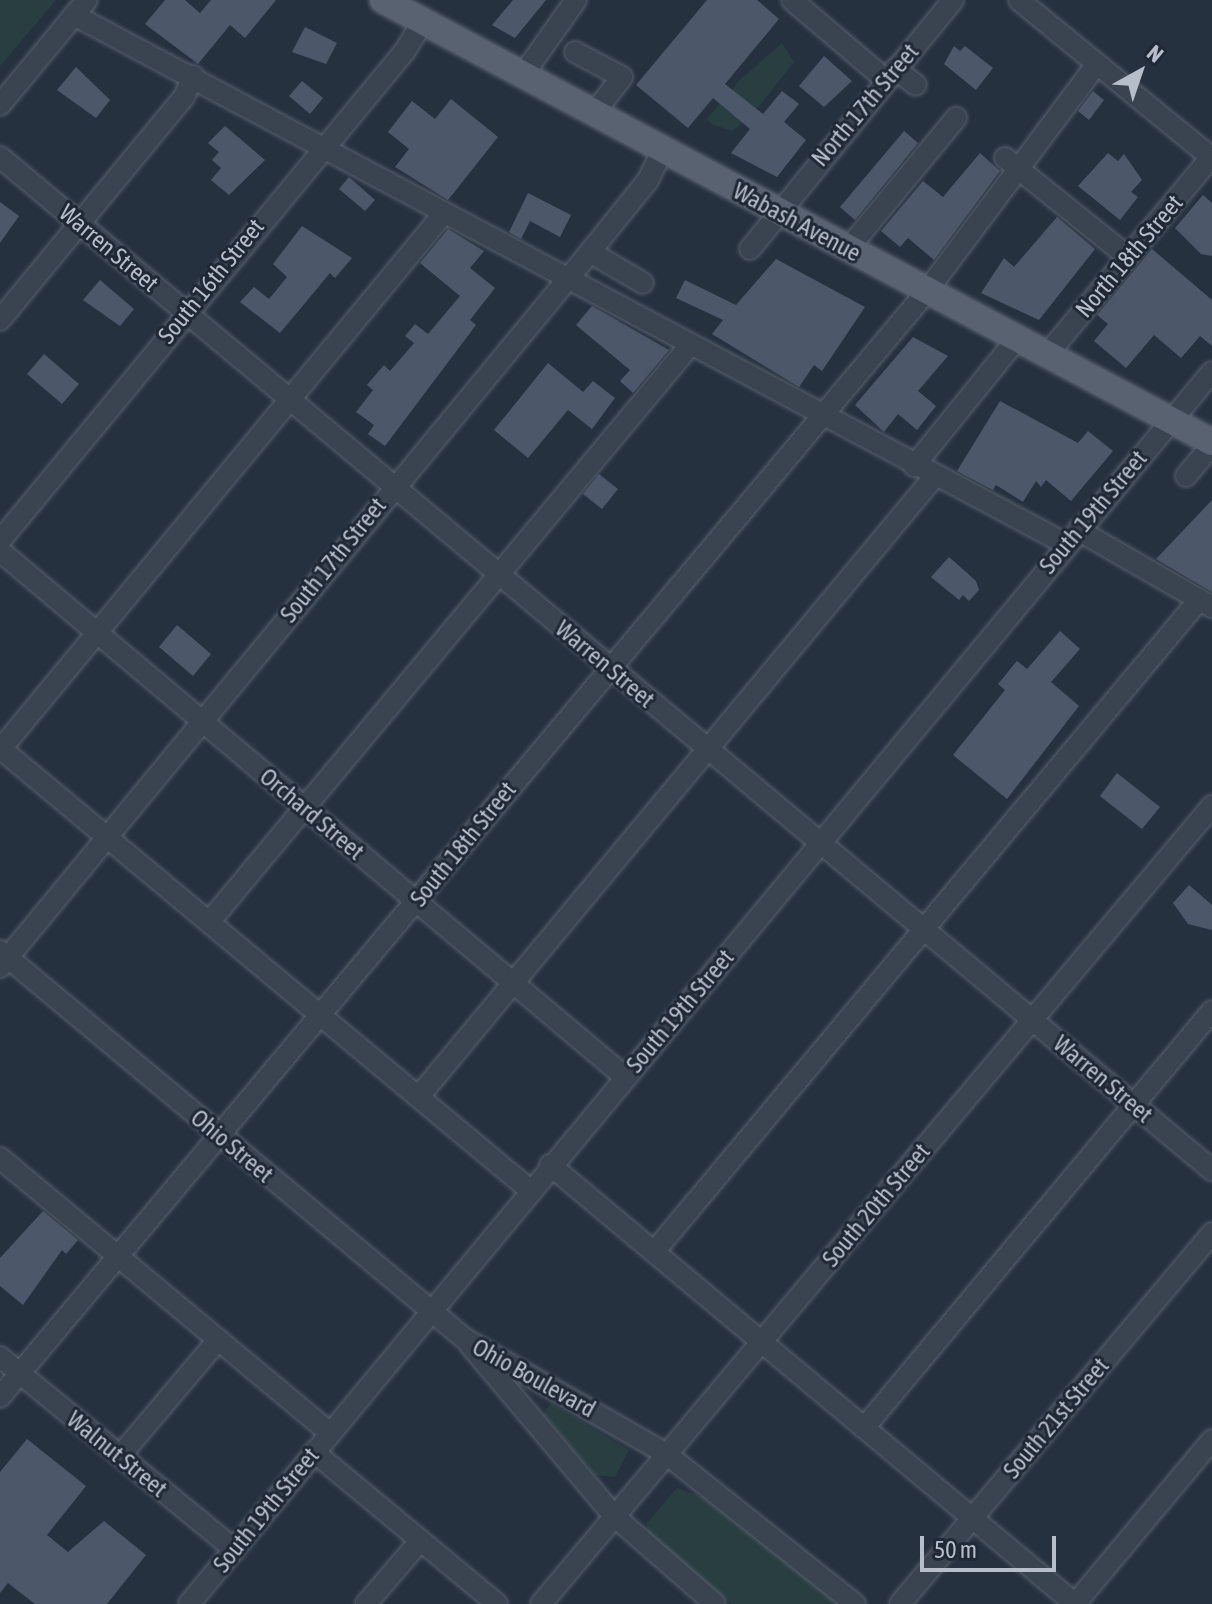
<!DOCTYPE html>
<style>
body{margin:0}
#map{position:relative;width:1212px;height:1604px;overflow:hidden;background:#263140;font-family:"Asap Condensed",sans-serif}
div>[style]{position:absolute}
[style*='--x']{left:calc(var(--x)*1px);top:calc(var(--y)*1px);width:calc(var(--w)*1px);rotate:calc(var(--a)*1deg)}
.green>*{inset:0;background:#283e41}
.building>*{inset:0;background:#4c5869}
.roads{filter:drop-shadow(0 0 2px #58616d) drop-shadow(0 0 2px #58616d)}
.minor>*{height:20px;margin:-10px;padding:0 10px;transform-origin:10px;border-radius:10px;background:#3a4350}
.major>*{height:26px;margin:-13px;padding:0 13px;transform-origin:13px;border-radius:13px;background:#586270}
span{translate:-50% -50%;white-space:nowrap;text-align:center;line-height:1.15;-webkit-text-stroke:6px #1f2835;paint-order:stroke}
.street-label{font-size:24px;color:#b6beca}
.north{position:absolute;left:1100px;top:32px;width:80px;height:80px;-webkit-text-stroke:6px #1f2835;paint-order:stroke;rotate:40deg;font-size:22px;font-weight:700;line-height:32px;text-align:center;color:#b6beca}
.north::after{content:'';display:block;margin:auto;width:28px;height:36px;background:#b6beca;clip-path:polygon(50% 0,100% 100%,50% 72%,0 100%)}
.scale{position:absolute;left:920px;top:1536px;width:136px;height:36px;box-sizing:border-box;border:4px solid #b6beca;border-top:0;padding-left:10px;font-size:24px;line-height:28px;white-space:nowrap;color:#b6beca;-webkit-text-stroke:6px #1f2835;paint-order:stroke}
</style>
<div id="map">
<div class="green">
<i style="clip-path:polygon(0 0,56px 0,0 66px)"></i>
<i style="clip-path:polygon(782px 43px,794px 62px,752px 115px,732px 131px,711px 124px,707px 119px,740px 80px)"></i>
<i style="clip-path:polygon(551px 1403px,629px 1450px,615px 1477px,596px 1475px,543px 1414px)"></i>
<i style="clip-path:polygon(677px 1488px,703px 1497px,838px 1604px,731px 1604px,647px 1532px,647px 1523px)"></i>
</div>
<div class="building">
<i style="clip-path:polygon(165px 0,185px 0,200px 13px,211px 0,276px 0,245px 38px,230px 25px,198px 64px,145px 24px)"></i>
<i style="clip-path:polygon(513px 0,546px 0,515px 38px,492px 25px)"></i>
<i style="clip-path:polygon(707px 0,757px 0,779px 19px,725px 84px,763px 114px,782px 91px,799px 104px,784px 122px,806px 140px,777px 177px,731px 153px,750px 129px,713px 98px,688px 128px,636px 85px)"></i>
<i style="clip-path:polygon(305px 27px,337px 43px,326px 64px,292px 52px)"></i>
<i style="clip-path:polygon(954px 46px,960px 51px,965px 46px,993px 68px,976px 90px,944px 64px)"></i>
<i style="clip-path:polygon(824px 56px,852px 81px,824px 107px,799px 86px)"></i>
<i style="clip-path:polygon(76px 67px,110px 100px,96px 118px,57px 90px)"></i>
<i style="clip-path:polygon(302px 81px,323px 98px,310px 114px,289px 96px)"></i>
<i style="clip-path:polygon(1093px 91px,1104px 100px,1089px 120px,1078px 111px)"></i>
<i style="clip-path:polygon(451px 99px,498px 137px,448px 200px,395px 167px,409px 149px,388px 132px,412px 101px,435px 119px)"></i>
<i style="clip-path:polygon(225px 126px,265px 160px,229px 195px,211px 180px,221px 168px,212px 160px,219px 152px,208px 143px)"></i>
<i style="clip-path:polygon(904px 131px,918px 143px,855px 220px,840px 207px)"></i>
<i style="clip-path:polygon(980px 153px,1000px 171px,934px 260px,908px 238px,900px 247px,881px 231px,923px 181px,943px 197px)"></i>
<i style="clip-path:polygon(1108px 153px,1118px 161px,1124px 154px,1142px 180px,1131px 192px,1138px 197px,1120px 220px,1078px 186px)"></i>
<i style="clip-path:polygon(349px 177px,375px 200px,365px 211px,339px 189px)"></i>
<i style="clip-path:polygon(528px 193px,571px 215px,560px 237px,530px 221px,521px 239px,509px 232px)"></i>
<i style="clip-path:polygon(1203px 195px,1212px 203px,1212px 256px,1201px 254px,1175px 228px)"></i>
<i style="clip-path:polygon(0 202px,19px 216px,0 243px)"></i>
<i style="clip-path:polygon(1057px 217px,1095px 249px,1039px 320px,981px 293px,1004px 258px,1014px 267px)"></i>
<i style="clip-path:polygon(302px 226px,352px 258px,335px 278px,330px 273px,280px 333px,240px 302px,254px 287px,269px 299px,287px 277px,273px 264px)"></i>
<i style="clip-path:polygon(448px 229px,484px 251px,470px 268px,495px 288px,470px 320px,476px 325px,385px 446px,368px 434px,374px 425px,356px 412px,373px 390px,367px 385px,384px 365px,390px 371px,414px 343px,405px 336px,415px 324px,428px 334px,460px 296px,420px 263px)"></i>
<i style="clip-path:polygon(1152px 249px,1212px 300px,1212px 346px,1200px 336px,1181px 358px,1154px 335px,1126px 368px,1094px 341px,1108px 324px,1097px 315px)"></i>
<i style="clip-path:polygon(776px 259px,865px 307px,822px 371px,814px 365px,799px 387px,712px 334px,723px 320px,676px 298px,685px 280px,736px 305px)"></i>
<i style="clip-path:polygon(100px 280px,134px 309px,120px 326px,83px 300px)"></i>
<i style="clip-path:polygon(592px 306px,669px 350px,633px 393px,620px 381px,630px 370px,576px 325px)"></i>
<i style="clip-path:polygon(913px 337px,948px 356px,918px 391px,936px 406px,917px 430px,898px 414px,884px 432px,855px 405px)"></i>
<i style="clip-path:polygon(44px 354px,79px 384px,62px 404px,27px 374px)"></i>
<i style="clip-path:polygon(548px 363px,583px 392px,593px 381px,615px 398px,592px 429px,568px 410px,528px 458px,494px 430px)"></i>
<i style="clip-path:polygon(1000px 401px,1078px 443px,1088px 431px,1113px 451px,1071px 501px,1046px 480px,1041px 487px,1036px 481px,1023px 502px,996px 485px,993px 490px,957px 471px)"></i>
<i style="clip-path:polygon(599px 474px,618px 489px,602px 509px,583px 494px)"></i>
<i style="clip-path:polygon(1212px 500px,1212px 592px,1156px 559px)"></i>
<i style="clip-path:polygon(949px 557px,976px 581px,979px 590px,969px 601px,963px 595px,959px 600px,931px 577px)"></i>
<i style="clip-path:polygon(177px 625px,211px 654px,193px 676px,159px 647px)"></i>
<i style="clip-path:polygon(1060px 631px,1080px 649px,1051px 682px,1079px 706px,1007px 799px,953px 755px,1005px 690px,998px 684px,1017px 661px,1027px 669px)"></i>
<i style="clip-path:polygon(1117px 773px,1160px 807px,1142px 829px,1100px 796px)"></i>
<i style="clip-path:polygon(1189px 885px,1212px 905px,1212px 930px,1188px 924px,1173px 903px)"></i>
<i style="clip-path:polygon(43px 1211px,78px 1240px,66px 1254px,62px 1250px,23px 1305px,0 1286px,0 1258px)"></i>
<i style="clip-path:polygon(27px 1439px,86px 1486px,47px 1535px,68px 1552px,104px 1521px,146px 1555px,107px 1604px,35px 1604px,8px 1583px,0 1593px,0 1472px)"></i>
</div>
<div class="roads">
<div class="minor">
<i style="--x:792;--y:0;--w:123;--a:40.4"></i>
<i style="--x:1019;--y:0;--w:248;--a:39.3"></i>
<i style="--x:74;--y:15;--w:1124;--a:28.07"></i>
<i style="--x:575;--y:52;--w:53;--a:28"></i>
<i style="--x:622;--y:77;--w:46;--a:127.9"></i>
<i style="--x:895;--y:69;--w:26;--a:37"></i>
<i style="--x:523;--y:75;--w:92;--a:-54.8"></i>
<i style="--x:0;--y:105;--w:136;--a:-50.4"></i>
<i style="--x:0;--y:157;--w:1580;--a:39.89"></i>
<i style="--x:1005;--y:158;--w:158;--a:38.8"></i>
<i style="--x:750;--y:249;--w:321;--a:-50.8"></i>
<i style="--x:848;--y:249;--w:170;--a:-50.5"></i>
<i style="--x:590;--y:252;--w:61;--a:30.3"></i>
<i style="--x:0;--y:320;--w:289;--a:-50.5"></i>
<i style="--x:184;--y:97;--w:23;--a:-67"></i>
<i style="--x:1046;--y:356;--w:260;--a:-50.3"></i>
<i style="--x:914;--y:466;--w:164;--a:-51"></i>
<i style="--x:1186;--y:476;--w:40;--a:-50"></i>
<i style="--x:1078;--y:530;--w:155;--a:29.9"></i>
<i style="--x:0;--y:541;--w:636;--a:-50.43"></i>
<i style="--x:405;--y:51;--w:35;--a:-59"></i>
<i style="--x:0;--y:551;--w:815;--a:40.08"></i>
<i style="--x:0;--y:748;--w:690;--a:39.83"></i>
<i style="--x:1;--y:749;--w:695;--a:-50.43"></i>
<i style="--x:210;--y:921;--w:751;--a:-50.18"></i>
<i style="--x:0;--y:951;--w:606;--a:39.84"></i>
<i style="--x:465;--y:1339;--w:230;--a:29.7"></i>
<i style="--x:665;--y:1453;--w:243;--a:38.5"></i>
<i style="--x:0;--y:967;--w:927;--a:-50.47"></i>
<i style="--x:590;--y:252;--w:92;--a:-51.1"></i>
<i style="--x:648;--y:180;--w:32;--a:-64"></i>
<i style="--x:420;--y:1095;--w:804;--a:-50.25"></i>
<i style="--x:0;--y:1158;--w:430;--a:39.8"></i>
<i style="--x:550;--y:1165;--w:684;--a:39.9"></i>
<i style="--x:1075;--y:1604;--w:214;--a:-50.1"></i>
<i style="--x:654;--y:1252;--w:850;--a:-50.11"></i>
<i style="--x:470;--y:1345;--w:222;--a:49.9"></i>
<i style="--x:613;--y:1515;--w:135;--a:41.1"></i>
<i style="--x:0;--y:1357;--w:304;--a:39.4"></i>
<i style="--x:0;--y:1397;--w:1443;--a:-50.03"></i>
<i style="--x:927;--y:291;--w:282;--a:-53.2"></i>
<i style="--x:864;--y:1428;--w:543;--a:-50.15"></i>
<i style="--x:314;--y:1452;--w:238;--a:39.7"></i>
<i style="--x:120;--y:1456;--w:152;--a:-49.8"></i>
<i style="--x:189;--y:1604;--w:1601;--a:-50.3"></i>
<i style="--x:366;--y:1604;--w:83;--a:-49.4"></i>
<i style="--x:541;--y:1604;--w:1043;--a:-49.94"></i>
<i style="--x:900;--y:1604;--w:485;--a:-49.9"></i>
</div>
<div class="major">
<i style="--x:383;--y:0;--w:939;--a:28.07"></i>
</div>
</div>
<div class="street-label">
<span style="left:865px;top:105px;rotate:-50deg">North 17th Street</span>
<span style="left:797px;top:222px;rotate:28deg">Wabash Avenue</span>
<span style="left:109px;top:248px;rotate:40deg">Warren Street</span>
<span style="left:1129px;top:256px;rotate:-50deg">North 18th Street</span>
<span style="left:211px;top:281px;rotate:-51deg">South 16th Street</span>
<span style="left:1093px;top:512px;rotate:-50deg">South 19th Street</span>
<span style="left:333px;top:560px;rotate:-51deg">South 17th Street</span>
<span style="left:605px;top:664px;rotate:40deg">Warren Street</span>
<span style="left:312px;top:814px;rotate:40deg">Orchard Street</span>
<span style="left:463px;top:844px;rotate:-51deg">South 18th Street</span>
<span style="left:680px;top:1011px;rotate:-50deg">South 19th Street</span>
<span style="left:1103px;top:1079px;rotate:40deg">Warren Street</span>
<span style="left:232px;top:1146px;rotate:40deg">Ohio Street</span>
<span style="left:876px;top:1205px;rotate:-50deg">South 20th Street</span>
<span style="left:534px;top:1378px;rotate:29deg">Ohio Boulevard</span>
<span style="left:1056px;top:1418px;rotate:-50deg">South 21st Street</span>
<span style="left:117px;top:1454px;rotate:39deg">Walnut Street</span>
<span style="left:266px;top:1510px;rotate:-51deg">South 19th Street</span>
</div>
<div class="north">N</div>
<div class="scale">50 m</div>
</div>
